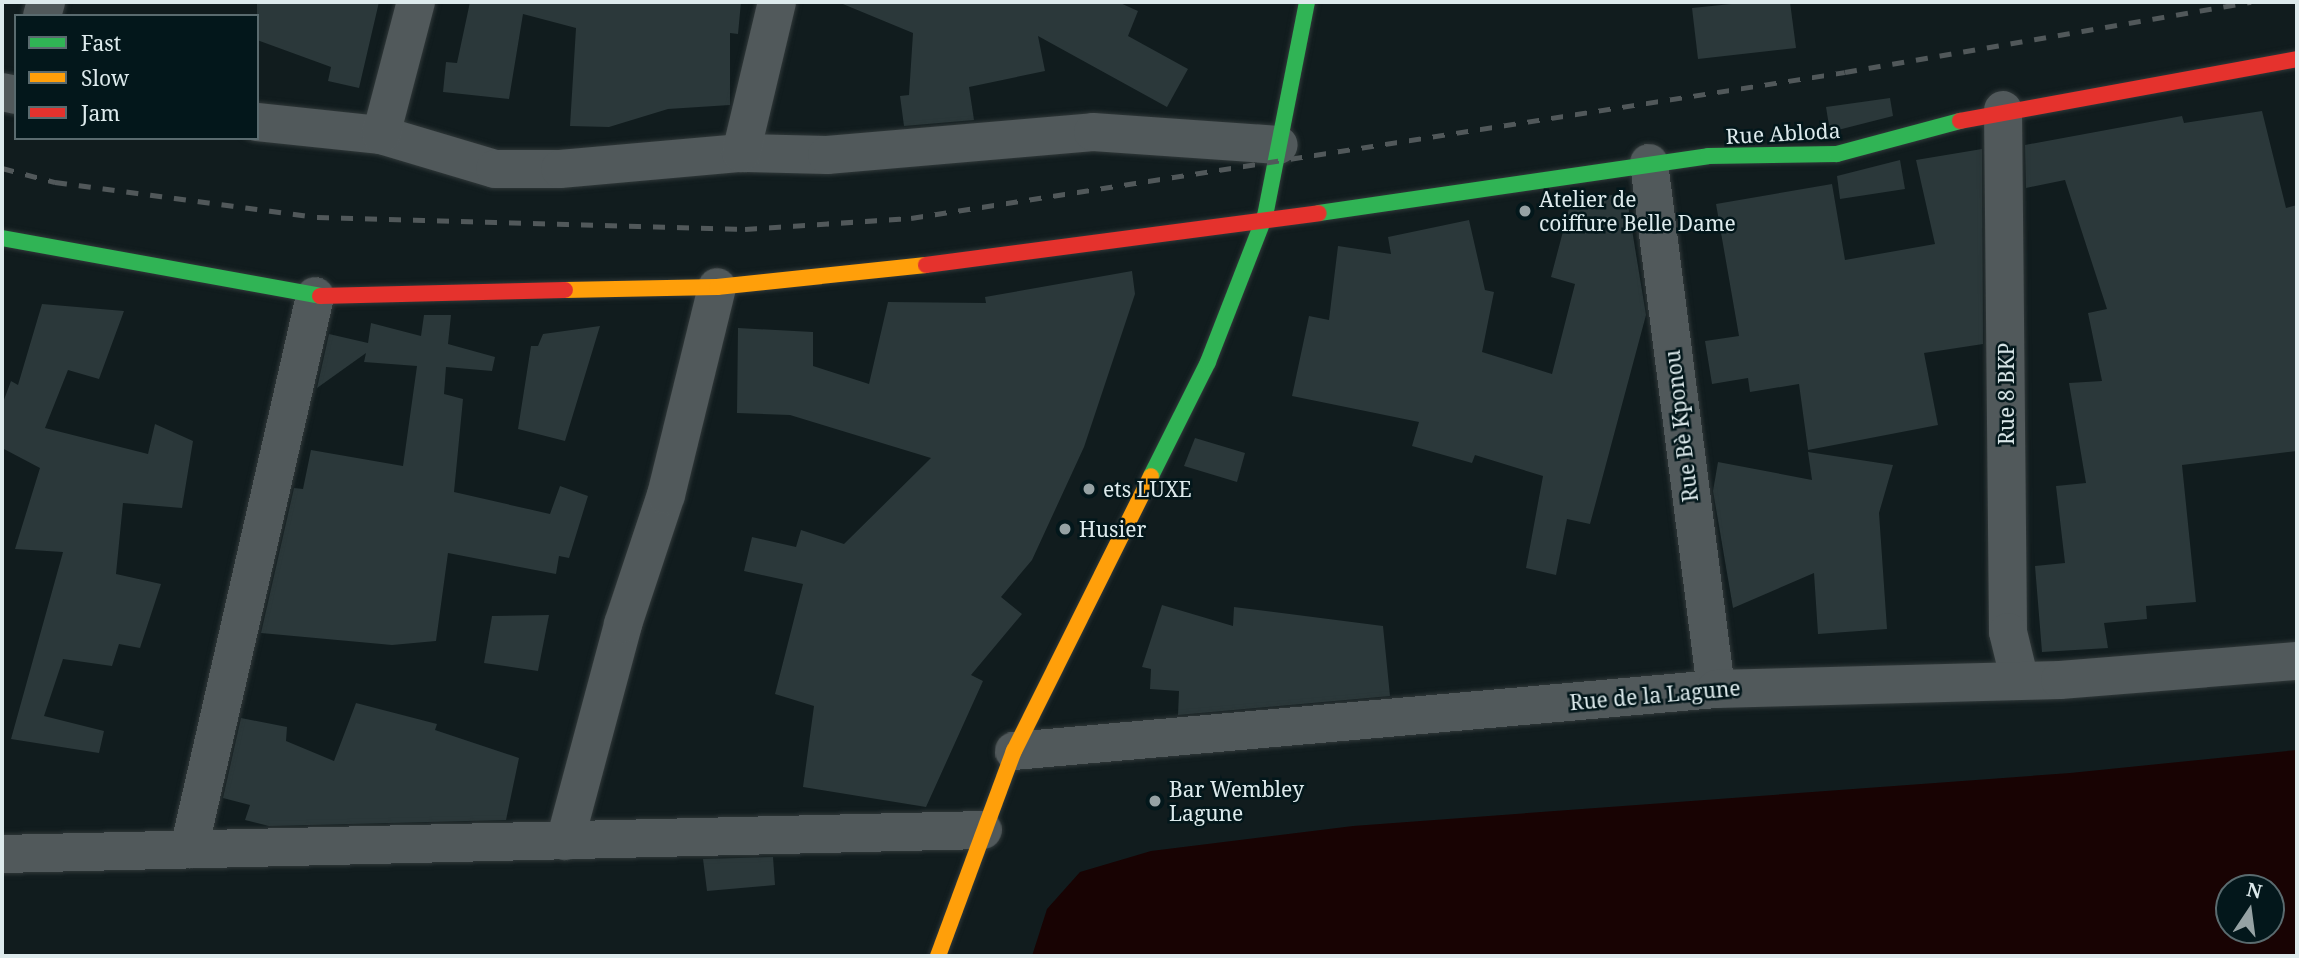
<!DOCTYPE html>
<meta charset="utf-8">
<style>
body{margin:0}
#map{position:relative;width:2299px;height:958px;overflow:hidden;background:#111c1e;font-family:"Noto Serif",serif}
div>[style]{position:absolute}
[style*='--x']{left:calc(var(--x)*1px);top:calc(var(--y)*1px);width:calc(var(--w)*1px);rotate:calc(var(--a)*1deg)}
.water>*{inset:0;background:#180303}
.building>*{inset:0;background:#2b383a}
.roads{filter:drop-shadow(0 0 2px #303839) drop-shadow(0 0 2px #303839)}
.street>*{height:38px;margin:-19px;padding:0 19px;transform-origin:19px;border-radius:19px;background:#51595b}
.fast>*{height:16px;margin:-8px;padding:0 8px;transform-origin:8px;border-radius:8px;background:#30b455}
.slow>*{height:16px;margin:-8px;padding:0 8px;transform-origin:8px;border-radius:8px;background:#ff9f0a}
.jam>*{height:16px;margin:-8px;padding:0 8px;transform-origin:8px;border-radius:8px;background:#e5322d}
.rail>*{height:5px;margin-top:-2.5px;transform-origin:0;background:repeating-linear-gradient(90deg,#51585a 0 12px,transparent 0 24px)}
.dots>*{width:19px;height:19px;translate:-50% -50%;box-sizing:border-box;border:4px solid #03171b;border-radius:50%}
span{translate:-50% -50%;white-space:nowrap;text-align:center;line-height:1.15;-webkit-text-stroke:5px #03171b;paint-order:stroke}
.street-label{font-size:21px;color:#ddeaec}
.poi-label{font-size:21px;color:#ddeaec}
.left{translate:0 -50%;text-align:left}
.frame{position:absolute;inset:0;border:4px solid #ddeaec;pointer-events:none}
.legend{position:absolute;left:14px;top:14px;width:245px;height:126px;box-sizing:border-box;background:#03171b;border:2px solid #5a6b6f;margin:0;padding:9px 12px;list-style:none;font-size:21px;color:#ddeaec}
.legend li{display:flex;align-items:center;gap:14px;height:35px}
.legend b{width:35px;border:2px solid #5a6b6f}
.north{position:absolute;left:2215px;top:874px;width:70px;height:70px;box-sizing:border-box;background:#03171b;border:2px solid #5a6b6f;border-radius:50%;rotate:13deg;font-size:19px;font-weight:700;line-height:28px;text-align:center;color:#ddeaec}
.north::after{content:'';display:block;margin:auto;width:24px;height:32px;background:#96a2a4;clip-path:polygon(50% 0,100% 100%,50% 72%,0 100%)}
</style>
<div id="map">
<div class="water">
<i style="clip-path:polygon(evenodd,2297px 750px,2297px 956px,1032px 956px,1047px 909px,1080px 872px,1151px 851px,1353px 826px,2070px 773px,2297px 750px,2229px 888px,2271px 888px,2271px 930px,2229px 930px,2229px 888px)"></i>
</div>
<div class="building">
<i style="clip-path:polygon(257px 2px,379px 2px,359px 88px,328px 81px,331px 67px,257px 40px)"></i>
<i style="clip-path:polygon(470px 2px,741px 2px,738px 34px,730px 33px,730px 105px,668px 109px,609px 127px,570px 126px,576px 28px,523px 14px,509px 99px,443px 92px,446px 62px,457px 63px)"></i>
<i style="clip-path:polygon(838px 2px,1118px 2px,1138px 11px,1128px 36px,1188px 69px,1167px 107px,1038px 36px,1045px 71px,969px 87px,974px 120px,904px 126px,900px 96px,909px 95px,913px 33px)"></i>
<i style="clip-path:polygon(1751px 2px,1790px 2px,1796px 48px,1698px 59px,1692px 8px)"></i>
<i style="clip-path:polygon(1890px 98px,1893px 116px,1830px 132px,1826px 107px)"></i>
<i style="clip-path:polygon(2262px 111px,2286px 208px,2297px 205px,2297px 451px,2182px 465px,2196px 602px,2146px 606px,2147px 619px,2104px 623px,2108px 648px,2042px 652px,2035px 566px,2065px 563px,2056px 486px,2086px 483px,2069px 383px,2102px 381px,2088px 313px,2107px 309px,2065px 180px,2026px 188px,2025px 145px,2182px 116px,2184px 123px)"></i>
<i style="clip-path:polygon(1982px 149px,1983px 344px,1924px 353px,1938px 425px,1808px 450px,1799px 384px,1750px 392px,1748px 378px,1712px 384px,1705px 341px,1739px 336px,1716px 204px,1832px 184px,1845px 260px,1935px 244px,1916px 160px)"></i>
<i style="clip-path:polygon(1900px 160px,1905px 189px,1840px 199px,1837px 176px)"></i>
<i style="clip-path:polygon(1626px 193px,1646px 315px,1590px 524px,1567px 519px,1556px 575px,1526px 568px,1543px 476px,1475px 455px,1472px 463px,1412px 446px,1419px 422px,1292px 396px,1309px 316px,1329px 320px,1338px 246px,1391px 254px,1388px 237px,1469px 220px,1485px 290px,1494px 292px,1482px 352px,1552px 374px,1575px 284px,1551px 277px,1571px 201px)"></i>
<i style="clip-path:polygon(1132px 271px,1135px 294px,1084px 447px,1032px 560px,1001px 597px,1022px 614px,971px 675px,983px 681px,926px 807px,803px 787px,814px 706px,775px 694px,803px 584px,744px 571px,752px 537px,796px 547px,801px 530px,844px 544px,931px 458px,790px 415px,737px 413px,738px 328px,813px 332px,813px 366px,869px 384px,888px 302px,986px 303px,985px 297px)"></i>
<i style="clip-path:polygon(42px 304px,124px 311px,99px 379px,68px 370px,45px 428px,148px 454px,155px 424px,193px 441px,182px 508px,123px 503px,116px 574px,161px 584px,140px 648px,119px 644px,112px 666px,63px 659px,44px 716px,104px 731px,99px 753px,11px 739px,63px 552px,15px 549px,40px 468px,2px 448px,2px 405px,11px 381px,18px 385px)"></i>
<i style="clip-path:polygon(424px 315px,451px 315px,448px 344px,495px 357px,492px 371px,446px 367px,444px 394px,463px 399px,454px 492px,550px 514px,560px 486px,588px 496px,569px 558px,559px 556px,556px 574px,448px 553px,436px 641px,392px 645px,261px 633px,294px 488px,303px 489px,311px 450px,403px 466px,417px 366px,364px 362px,366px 353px,317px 388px,329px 334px,368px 343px,371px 323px,421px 336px)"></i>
<i style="clip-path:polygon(600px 326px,565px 441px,518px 429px,531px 346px,538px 346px,543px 334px)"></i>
<i style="clip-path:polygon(1195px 438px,1245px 453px,1237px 482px,1184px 466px)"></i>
<i style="clip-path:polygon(1808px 452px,1893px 465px,1879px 513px,1887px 629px,1818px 634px,1814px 573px,1733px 608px,1713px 491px,1718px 462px,1812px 480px)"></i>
<i style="clip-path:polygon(1162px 605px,1233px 626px,1234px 607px,1383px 626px,1390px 696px,1178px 715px,1179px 691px,1150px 689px,1151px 669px,1142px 667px)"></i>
<i style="clip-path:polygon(549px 615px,538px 671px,484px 663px,492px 616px)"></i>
<i style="clip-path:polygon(356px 703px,437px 724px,435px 730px,519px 758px,506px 820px,269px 826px,245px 820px,250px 805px,223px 798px,241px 718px,287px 727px,286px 741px,334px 761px)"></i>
<i style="clip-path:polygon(773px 857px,775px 885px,707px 891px,703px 859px)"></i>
</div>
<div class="roads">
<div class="street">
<i style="--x:42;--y:16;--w:15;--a:-74"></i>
<i style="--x:2;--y:92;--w:14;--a:12"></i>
<i style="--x:2003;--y:110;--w:522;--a:89.45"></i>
<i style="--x:2008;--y:632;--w:46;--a:76.3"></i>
<i style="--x:257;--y:122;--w:125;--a:6"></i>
<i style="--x:381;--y:135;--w:119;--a:16.6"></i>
<i style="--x:495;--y:169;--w:65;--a:0"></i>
<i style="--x:560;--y:169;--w:182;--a:-5.1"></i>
<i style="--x:741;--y:153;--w:86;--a:1.3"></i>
<i style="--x:827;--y:155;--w:267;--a:-4.9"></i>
<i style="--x:1093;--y:132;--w:186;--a:4"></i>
<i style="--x:381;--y:135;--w:138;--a:-75.3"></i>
<i style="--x:741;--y:153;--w:155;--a:-76.6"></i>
<i style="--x:1649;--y:163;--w:530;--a:82.74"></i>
<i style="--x:1014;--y:751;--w:705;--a:-5.05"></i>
<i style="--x:1716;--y:689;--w:344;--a:-1.5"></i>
<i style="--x:2060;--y:680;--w:238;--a:-4.6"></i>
<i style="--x:565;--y:841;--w:225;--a:-75"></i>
<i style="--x:623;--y:624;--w:136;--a:-71.6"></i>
<i style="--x:666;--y:495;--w:214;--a:-76.2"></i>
<i style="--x:189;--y:849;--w:567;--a:-77.16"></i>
<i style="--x:2;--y:854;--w:981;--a:-1.4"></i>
</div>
<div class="fast">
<i style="--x:1319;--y:213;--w:393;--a:-8.3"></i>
<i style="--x:1708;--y:156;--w:129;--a:-0.9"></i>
<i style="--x:1837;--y:154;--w:127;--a:-15"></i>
<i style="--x:2;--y:238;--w:323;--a:10.3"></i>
<i style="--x:1151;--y:476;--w:127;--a:-63.4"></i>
<i style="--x:1208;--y:362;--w:157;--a:-68.7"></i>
<i style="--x:1265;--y:216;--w:218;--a:-78.9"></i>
</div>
<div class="slow">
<i style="--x:565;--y:290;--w:152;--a:-1.1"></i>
<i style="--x:717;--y:287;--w:210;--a:-6"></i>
<i style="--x:938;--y:956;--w:219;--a:-69.7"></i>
<i style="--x:1014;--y:751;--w:307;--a:-63.5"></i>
</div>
<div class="jam">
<i style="--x:1960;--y:121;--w:343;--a:-10.4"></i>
<i style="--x:926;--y:265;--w:396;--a:-7.5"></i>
<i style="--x:320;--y:296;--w:245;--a:-1.4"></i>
</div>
</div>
<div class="rail">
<i style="--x:2;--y:168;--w:55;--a:14.8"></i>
<i style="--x:55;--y:182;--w:264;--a:7.6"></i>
<i style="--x:317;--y:217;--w:428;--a:1.6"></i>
<i style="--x:745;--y:229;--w:166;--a:-3.8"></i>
<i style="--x:911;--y:218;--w:945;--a:-8.88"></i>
<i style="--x:1845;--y:72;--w:412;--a:-9.8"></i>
</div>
<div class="dots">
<i style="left:1525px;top:211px;background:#96a2a4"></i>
<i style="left:1089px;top:489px;background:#96a2a4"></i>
<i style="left:1065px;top:529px;background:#96a2a4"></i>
<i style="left:1155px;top:801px;background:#96a2a4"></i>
</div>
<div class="street-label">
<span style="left:1783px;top:133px;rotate:-3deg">Rue Abloda</span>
<span style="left:2006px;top:394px;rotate:-90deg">Rue 8 BKP</span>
<span style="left:1681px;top:426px;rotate:-97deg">Rue Bè Kponou</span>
<span style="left:1655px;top:695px;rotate:-5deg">Rue de la Lagune</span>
</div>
<div class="poi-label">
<span class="left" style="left:1539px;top:211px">Atelier de<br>coiffure Belle Dame</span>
<span class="left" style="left:1103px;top:489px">ets LUXE</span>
<span class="left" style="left:1079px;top:529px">Husier</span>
<span class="left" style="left:1169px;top:801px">Bar Wembley<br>Lagune</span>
</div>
<div class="frame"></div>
<ul class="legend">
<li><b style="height:9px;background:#30b455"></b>Fast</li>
<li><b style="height:9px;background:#ff9f0a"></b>Slow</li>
<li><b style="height:9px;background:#e5322d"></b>Jam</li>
</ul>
<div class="north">N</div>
</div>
